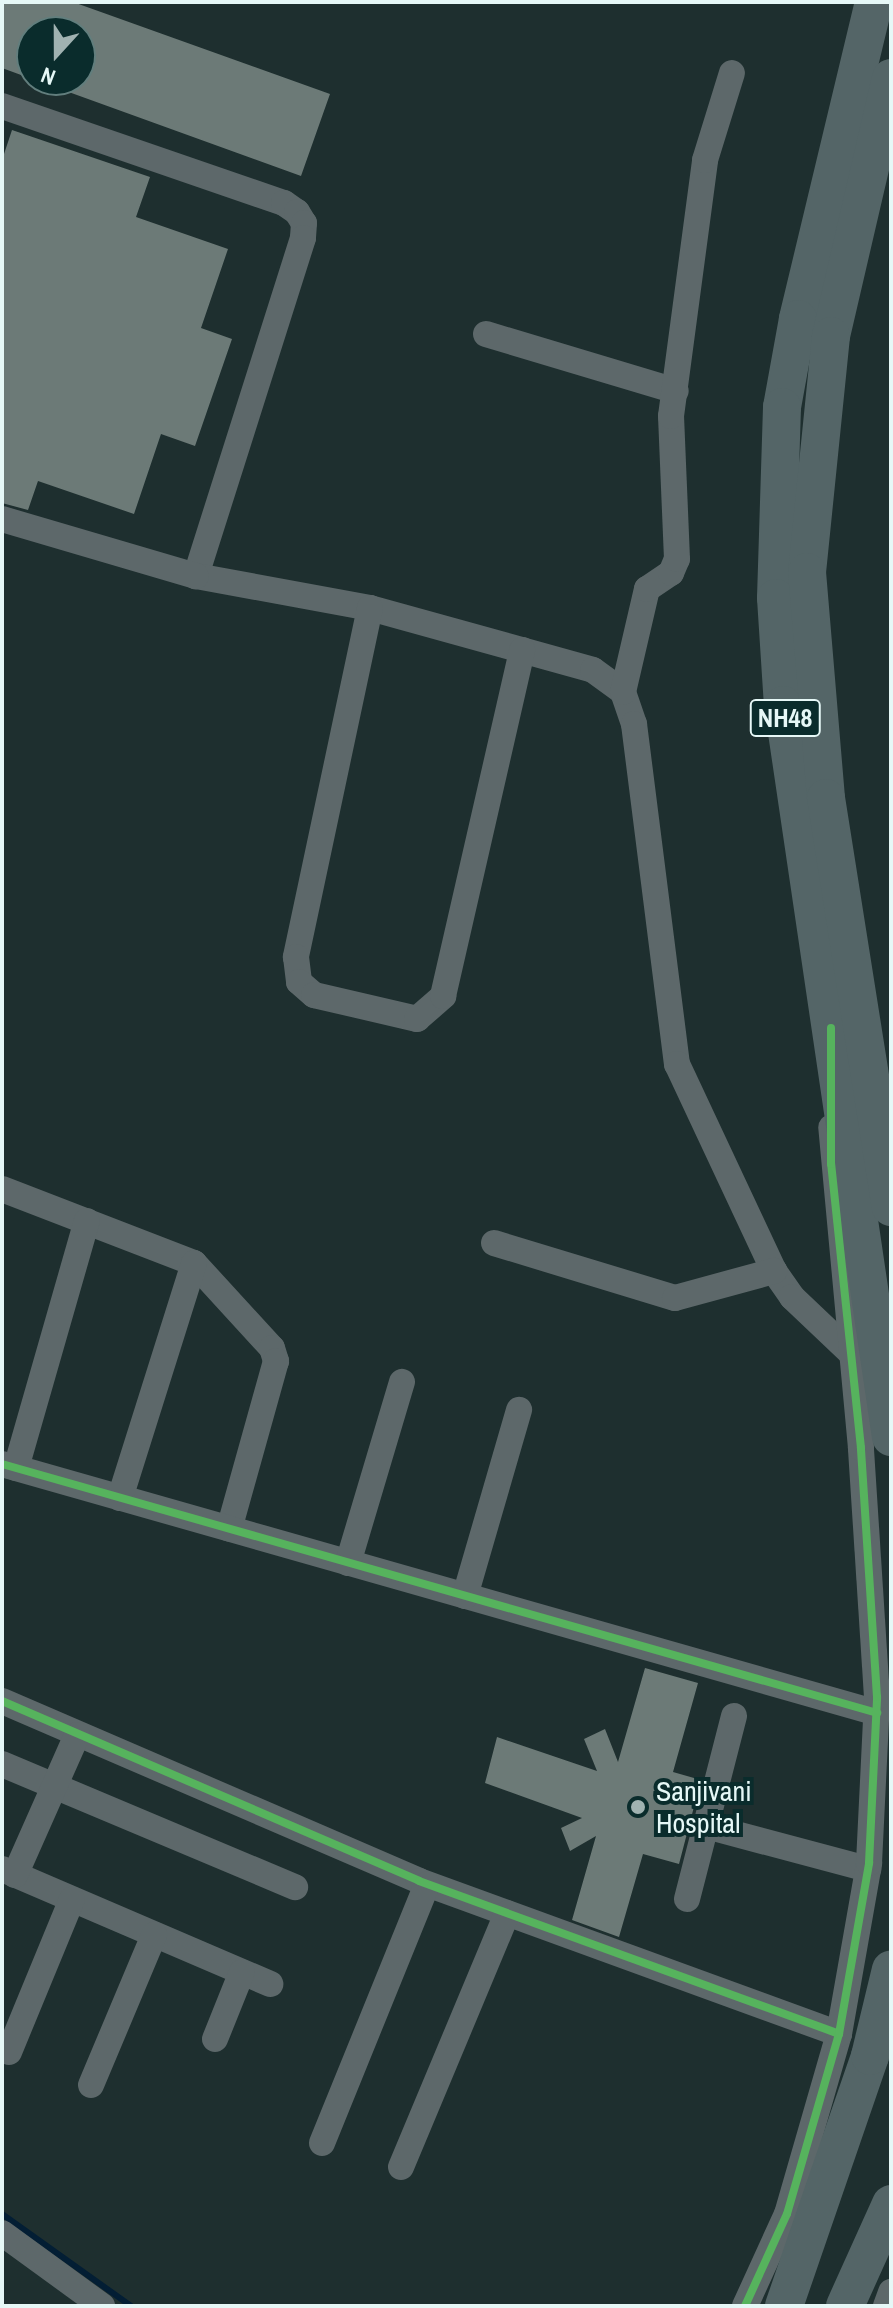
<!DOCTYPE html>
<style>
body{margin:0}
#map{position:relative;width:893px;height:2308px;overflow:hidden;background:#1e2f2f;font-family:"Archivo Narrow",sans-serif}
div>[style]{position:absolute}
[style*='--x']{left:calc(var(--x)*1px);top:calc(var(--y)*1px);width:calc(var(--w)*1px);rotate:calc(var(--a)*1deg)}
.stream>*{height:6px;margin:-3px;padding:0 3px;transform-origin:3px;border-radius:3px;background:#031e34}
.building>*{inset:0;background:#6c7a77}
.minor>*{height:26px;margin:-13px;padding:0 13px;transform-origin:13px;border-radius:13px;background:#5d686a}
.highway>*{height:38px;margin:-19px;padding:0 19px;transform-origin:19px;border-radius:19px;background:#546567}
.cycleway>*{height:8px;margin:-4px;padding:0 4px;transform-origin:4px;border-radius:4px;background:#56b35d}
.dots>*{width:22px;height:22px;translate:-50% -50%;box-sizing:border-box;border:4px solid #0a2c2c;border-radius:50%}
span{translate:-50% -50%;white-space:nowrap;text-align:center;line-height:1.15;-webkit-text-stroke:8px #0a2c2c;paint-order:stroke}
.shield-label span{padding:2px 6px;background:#0a2c2c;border:2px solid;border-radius:6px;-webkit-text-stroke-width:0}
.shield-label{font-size:26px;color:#e6f8f7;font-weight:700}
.poi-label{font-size:28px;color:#e6f8f7}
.left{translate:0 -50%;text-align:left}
.frame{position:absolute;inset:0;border:4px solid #e6f8f7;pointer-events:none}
.north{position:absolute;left:16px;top:16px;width:80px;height:80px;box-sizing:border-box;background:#0a2c2c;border:2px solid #627e7d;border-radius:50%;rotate:201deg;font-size:22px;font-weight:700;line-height:32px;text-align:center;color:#e6f8f7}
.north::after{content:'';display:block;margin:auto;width:28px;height:36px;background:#a0b2b1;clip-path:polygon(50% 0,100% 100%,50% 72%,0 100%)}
</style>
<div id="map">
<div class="stream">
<i style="--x:2;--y:2214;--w:158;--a:35.5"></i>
</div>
<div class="building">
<i style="clip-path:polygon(2px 2px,73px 2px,330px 94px,301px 176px,41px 82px,80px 80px,80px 32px,32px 32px,32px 79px,2px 68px)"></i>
<i style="clip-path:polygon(12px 130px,150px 177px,136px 217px,228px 249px,201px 328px,232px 339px,195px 446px,161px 434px,134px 514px,38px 481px,28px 510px,2px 503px,2px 160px)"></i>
<i style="clip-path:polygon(645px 1668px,698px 1683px,673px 1772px,701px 1780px,679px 1864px,643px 1854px,619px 1937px,572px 1920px,596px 1836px,570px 1851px,561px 1828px,582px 1818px,485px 1783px,497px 1737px,597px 1771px,584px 1739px,605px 1729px,618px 1762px)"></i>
</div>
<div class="minor">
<i style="--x:2;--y:106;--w:298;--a:19"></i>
<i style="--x:284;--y:203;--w:16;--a:35"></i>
<i style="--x:297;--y:212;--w:13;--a:58"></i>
<i style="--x:304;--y:223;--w:15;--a:94"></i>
<i style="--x:303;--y:238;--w:355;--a:107.6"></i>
<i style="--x:196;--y:576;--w:177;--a:10.4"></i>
<i style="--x:370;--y:608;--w:231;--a:15.5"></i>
<i style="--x:593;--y:670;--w:37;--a:36"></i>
<i style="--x:623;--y:692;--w:34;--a:71"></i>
<i style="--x:634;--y:724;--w:343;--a:82.8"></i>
<i style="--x:677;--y:1064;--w:229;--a:64.9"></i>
<i style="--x:774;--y:1271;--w:32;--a:55"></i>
<i style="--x:792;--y:1297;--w:81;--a:43.5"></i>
<i style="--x:486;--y:334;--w:198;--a:16.7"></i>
<i style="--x:2;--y:519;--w:202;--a:16.4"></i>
<i style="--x:370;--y:608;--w:357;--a:102"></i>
<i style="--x:296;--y:957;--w:25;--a:83"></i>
<i style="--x:299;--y:982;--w:20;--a:41"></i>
<i style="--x:314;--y:995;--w:106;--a:13.1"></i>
<i style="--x:417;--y:1019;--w:35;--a:-41"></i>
<i style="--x:443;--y:996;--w:355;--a:-77.1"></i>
<i style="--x:623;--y:692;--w:106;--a:-76.9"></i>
<i style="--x:647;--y:589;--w:29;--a:-34"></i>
<i style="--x:671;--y:573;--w:15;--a:-67"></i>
<i style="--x:677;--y:559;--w:143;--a:-92.4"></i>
<i style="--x:671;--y:416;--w:258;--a:-82.4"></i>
<i style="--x:705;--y:160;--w:91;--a:-72.8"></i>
<i style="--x:2;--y:1189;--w:206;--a:21.1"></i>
<i style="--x:194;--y:1263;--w:115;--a:47.5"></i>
<i style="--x:272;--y:1348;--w:14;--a:73"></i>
<i style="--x:276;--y:1361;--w:174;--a:105.6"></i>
<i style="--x:494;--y:1243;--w:189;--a:16.9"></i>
<i style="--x:675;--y:1298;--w:103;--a:-15.3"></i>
<i style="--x:2;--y:1464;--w:910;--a:15.88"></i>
<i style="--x:16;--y:1468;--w:257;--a:-74"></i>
<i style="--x:120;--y:1498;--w:246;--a:-72.5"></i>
<i style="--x:348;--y:1563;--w:189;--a:-73.4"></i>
<i style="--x:465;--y:1596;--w:194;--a:-73.8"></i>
<i style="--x:2;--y:1701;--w:454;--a:23.3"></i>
<i style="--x:419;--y:1881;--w:447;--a:20"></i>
<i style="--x:2;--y:1764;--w:318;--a:22.8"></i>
<i style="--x:706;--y:1826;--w:168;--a:14.9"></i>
<i style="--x:2;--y:1869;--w:292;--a:23.2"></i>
<i style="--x:15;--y:1875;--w:153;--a:-66.1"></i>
<i style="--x:687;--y:1899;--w:189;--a:-75.6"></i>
<i style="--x:215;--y:2039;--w:72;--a:-68.1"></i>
<i style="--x:9;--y:2052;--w:165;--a:-67.6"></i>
<i style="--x:91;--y:2085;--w:163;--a:-67.2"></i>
<i style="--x:322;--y:2143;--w:279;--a:-67.9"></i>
<i style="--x:401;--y:2167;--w:275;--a:-67.3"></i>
<i style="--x:2;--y:2233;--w:124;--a:36.1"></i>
<i style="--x:745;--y:2306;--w:101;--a:-65.5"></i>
<i style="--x:787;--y:2214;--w:187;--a:-73.9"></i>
<i style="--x:839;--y:2034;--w:174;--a:-80"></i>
<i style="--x:869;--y:1863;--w:166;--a:-87.2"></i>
<i style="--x:877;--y:1697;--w:250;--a:-93.7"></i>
<i style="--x:861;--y:1448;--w:322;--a:-95.3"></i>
<i style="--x:886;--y:2306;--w:15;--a:-70"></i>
</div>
<div class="highway">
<i style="--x:874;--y:2;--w:326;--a:103.5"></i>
<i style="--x:798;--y:319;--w:89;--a:100.3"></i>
<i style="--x:782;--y:407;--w:191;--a:91.8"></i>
<i style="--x:776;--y:598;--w:107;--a:86.3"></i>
<i style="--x:783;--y:705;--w:740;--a:81.61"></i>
<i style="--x:891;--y:78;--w:265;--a:103.1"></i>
<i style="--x:831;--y:336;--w:237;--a:95.8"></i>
<i style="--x:807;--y:572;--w:227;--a:85.2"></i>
<i style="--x:826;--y:798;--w:414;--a:81"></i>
<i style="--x:784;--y:2306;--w:264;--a:-71"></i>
<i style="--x:870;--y:2056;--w:89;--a:-76.4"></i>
<i style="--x:845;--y:2306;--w:112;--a:-65.7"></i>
</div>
<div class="cycleway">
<i style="--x:2;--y:1464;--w:910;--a:15.88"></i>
<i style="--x:2;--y:1701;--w:454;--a:23.3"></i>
<i style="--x:419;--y:1881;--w:447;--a:20"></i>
<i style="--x:745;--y:2306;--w:101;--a:-65.5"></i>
<i style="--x:787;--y:2214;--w:187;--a:-73.9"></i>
<i style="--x:839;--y:2034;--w:174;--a:-80"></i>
<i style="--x:869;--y:1863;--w:166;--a:-87.2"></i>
<i style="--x:877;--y:1697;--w:250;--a:-93.7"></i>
<i style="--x:861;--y:1448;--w:286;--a:-96"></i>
<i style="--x:831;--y:1164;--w:136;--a:-90"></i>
</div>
<div class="dots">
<i style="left:638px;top:1807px;background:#a0b2b1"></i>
</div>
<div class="shield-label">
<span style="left:785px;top:718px">NH48</span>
</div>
<div class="poi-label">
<span class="left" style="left:656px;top:1807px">Sanjivani<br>Hospital</span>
</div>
<div class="frame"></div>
<div class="north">N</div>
</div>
